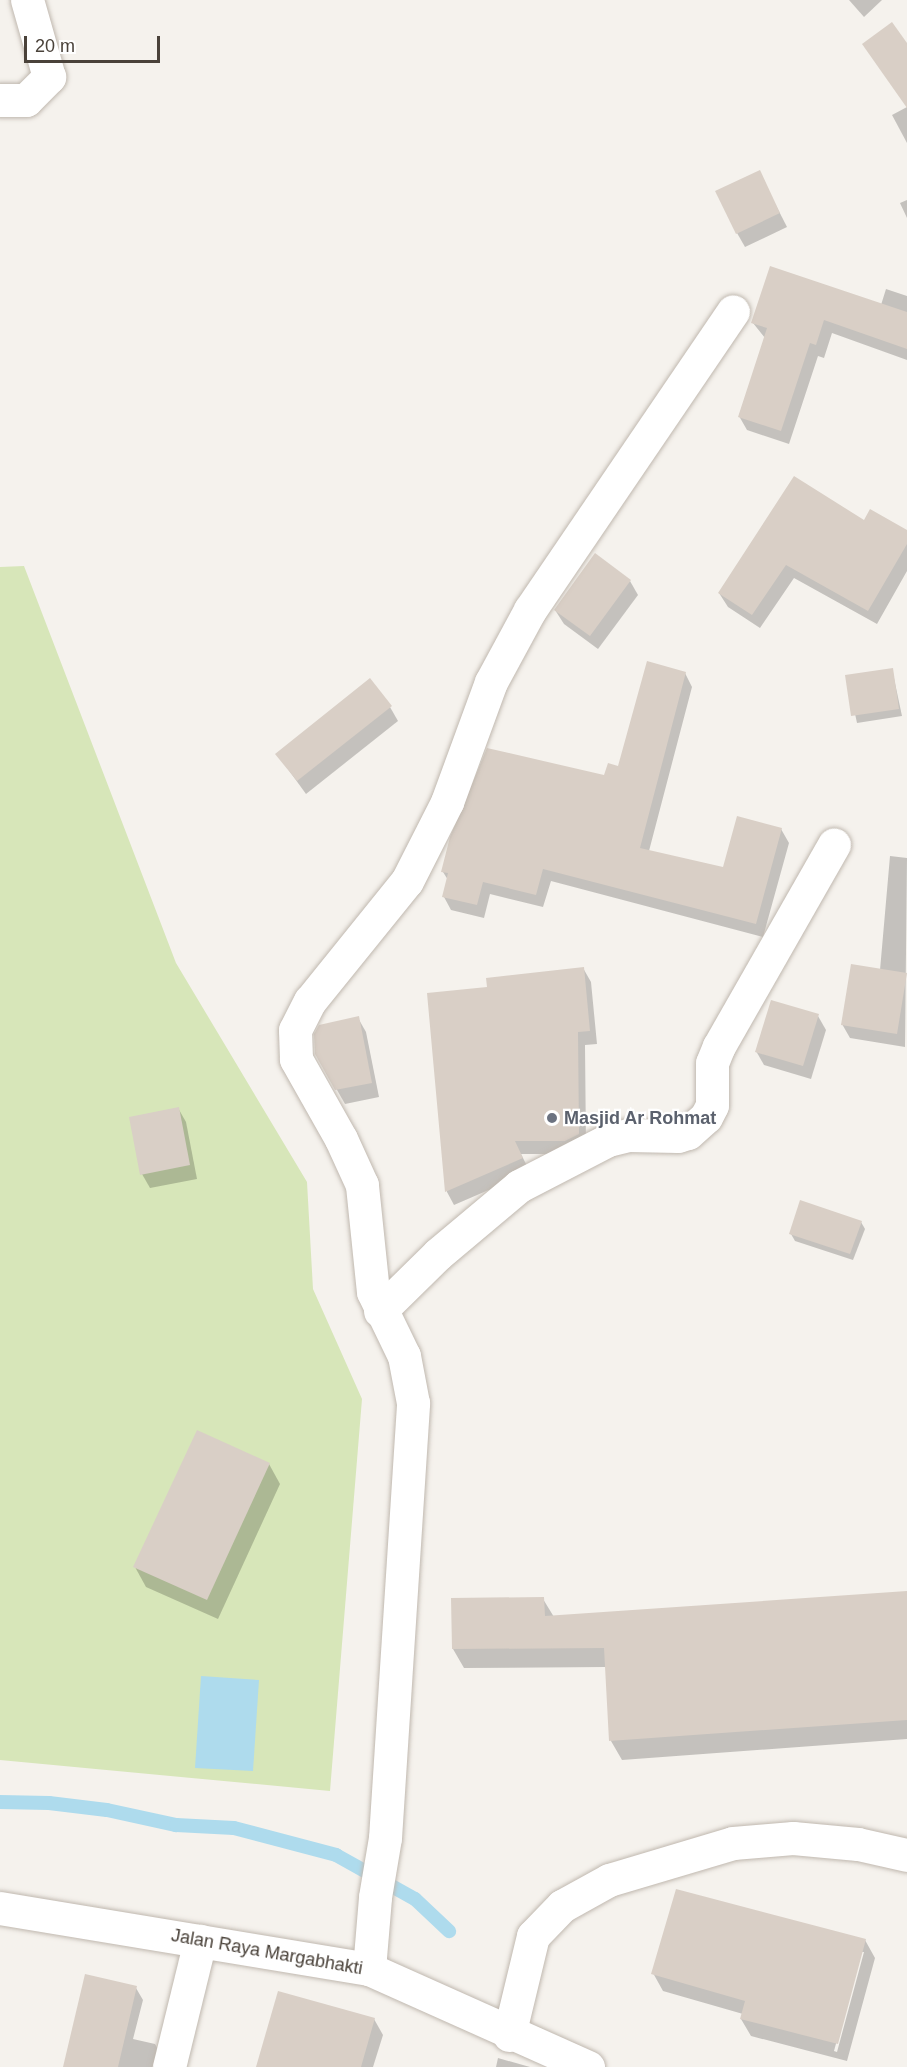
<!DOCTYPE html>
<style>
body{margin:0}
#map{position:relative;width:907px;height:2067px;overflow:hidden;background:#f5f2ed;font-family:Arial,sans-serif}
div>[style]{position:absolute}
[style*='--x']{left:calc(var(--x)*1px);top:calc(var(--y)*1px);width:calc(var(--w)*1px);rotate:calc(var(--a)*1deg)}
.green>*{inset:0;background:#d7e6b9}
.water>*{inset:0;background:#aedbed}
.shadow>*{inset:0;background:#0003}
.stream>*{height:14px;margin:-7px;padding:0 7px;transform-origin:7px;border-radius:7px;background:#aedbed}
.building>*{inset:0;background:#d9cfc6}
.roads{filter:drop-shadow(0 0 2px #c0b8af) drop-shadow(0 0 2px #c0b8af)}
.minor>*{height:33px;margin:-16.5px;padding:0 16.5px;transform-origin:16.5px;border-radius:16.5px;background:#fff}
.dots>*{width:16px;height:16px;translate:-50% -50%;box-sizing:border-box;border:3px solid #fff;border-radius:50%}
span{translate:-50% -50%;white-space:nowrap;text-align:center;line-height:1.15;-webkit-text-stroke:4.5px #fff;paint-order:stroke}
.worship-label{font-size:18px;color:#5b616d;font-weight:700}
.left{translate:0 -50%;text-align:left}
.street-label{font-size:18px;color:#4a423a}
.scale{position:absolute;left:24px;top:36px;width:136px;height:27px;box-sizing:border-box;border:3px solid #4a423a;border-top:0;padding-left:8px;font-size:18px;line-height:21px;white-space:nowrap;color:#4a423a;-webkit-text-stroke:4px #fff;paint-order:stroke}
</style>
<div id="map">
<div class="green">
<i style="clip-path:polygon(24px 566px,176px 963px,307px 1182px,313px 1289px,362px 1399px,330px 1791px,0 1760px,0 567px)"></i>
</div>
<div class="water">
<i style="clip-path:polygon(201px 1676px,259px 1680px,253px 1771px,195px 1768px)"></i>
</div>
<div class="shadow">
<i style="clip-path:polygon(849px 0,882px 0,864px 17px)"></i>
<i style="clip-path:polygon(907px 107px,907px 143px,892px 115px)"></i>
<i style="clip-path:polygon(759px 172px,787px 227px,745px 247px,737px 233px)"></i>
<i style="clip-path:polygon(907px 200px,907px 218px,900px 203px)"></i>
<i style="clip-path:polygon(886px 289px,907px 296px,907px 360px,832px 333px,824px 358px,818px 356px,789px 444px,747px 430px,739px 416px,765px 338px,753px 323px,881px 305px)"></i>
<i style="clip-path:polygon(864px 522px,907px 532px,907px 571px,877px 624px,794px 578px,760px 628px,728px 607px,719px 593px)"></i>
<i style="clip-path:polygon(630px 581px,638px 595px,598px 649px,564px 624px,555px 610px)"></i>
<i style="clip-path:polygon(892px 669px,902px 716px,857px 723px,847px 677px)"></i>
<i style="clip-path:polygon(685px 673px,692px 687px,649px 851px,724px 869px,781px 829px,789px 843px,763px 937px,551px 881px,543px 907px,490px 894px,484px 918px,451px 910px,444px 897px,448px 880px,443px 872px,619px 768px)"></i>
<i style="clip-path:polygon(390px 707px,398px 721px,306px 794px,277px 754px)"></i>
<i style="clip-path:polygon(890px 856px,907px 858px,905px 1047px,850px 1038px,842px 1024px,880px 970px)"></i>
<i style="clip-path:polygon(583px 968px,591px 982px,597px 1044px,585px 1045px,586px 1147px,573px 1154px,521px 1154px,530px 1172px,454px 1205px,447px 1192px,429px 994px,488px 989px)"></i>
<i style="clip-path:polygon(818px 1016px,826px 1030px,811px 1079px,764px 1065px,756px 1051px)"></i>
<i style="clip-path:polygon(358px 1018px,366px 1032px,379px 1097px,345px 1104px,316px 1053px)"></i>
<i style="clip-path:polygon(178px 1108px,186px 1122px,197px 1179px,150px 1188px,142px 1174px)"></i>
<i style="clip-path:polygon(861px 1222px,865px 1229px,853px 1260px,795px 1241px,791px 1234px)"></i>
<i style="clip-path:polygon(269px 1464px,280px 1484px,218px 1619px,146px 1587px,135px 1567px)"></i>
<i style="clip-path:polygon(907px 1592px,907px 1739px,622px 1760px,611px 1741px,606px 1667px,464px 1668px,453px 1649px,453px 1599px,543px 1599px,554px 1617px)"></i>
<i style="clip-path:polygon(evenodd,865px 1940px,875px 1958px,847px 2061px,751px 2036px,741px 2019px,743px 2014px,663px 1991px,653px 1973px,865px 1940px,861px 1952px,864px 1952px,837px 2052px,834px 2051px,861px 1952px)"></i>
<i style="clip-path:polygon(136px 1988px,143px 2000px,133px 2039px,155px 2044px,162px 2056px,160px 2067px,64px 2067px)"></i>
<i style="clip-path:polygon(374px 2019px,383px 2035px,373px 2067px,258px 2067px)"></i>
<i style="clip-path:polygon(498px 2058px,530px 2067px,496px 2067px)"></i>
</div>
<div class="stream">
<i style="--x:0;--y:1802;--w:49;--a:1.2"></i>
<i style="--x:49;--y:1803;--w:58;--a:6.9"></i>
<i style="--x:107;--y:1810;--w:71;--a:12.3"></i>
<i style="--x:176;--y:1825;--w:58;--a:3"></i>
<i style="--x:234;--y:1828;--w:106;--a:14.8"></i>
<i style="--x:336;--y:1855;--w:90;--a:29.1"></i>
<i style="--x:415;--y:1899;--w:47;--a:43.3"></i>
</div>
<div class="building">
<i style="clip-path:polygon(892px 22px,907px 43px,907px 108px,862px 44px)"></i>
<i style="clip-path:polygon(760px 170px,780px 213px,736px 234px,715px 191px)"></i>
<i style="clip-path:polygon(770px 266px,907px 312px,907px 349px,824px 320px,816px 345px,810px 343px,781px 431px,738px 417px,767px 328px,751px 323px)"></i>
<i style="clip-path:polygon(794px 476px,864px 520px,870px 509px,907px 530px,907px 544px,868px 611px,786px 565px,752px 615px,718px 593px)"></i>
<i style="clip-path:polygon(595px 553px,631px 580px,590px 636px,554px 610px)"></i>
<i style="clip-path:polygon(647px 661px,686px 672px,640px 848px,723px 867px,737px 816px,782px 828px,756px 924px,543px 869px,536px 895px,483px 882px,477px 905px,442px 897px,448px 873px,441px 872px,450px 837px,487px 748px,604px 775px,608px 763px,618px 766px)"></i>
<i style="clip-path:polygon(893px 668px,899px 709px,851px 716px,845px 675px)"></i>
<i style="clip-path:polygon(370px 678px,392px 706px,297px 781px,275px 754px)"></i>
<i style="clip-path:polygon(851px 964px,907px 973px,897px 1034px,841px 1025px)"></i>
<i style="clip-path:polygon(584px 967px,590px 1031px,578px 1032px,579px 1134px,565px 1141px,515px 1141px,523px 1158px,445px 1192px,427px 993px,487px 987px,486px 978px)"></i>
<i style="clip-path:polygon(771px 1000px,819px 1014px,803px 1066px,755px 1052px)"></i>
<i style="clip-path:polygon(359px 1016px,372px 1083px,335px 1090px,315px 1054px,314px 1034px,319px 1025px)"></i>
<i style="clip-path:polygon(179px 1107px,190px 1165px,140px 1175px,129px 1117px)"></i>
<i style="clip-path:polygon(800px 1200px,862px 1221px,850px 1254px,789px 1234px)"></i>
<i style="clip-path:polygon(197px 1430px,270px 1463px,207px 1600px,133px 1567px)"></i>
<i style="clip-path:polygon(907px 1591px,907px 1720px,609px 1741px,604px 1648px,452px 1649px,451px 1598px,544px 1597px,545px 1616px)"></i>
<i style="clip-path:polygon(676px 1889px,866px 1939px,838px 2044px,740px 2019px,745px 2001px,651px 1974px)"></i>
<i style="clip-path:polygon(85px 1974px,137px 1986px,118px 2067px,63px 2067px)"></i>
<i style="clip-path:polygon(278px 1991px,375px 2018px,361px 2067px,256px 2067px)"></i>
</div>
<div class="roads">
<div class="minor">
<i style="--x:0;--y:100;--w:26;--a:0"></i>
<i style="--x:26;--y:100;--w:33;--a:-45"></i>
<i style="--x:49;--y:77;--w:80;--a:-105.9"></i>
<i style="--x:380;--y:1311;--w:81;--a:-44.5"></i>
<i style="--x:438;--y:1254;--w:106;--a:-40"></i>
<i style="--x:519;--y:1186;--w:100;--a:-27.3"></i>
<i style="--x:608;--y:1140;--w:21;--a:-14"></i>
<i style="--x:628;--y:1135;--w:50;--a:1.1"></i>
<i style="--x:678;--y:1136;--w:10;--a:-17"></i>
<i style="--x:688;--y:1133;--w:24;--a:-42"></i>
<i style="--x:706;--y:1117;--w:13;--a:-63"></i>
<i style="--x:712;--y:1105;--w:42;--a:-90"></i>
<i style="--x:712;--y:1063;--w:18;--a:-68"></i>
<i style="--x:719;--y:1046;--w:232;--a:-60.3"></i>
<i style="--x:0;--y:1908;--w:374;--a:9.4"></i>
<i style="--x:369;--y:1969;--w:240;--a:24.1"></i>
<i style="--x:369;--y:1969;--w:72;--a:-85.2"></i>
<i style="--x:375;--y:1897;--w:60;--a:-80.4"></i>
<i style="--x:385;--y:1838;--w:436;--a:-86.3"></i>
<i style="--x:413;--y:1403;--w:48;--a:-100.8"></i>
<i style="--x:404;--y:1356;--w:71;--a:-115.8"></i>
<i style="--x:373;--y:1292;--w:108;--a:-95.9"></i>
<i style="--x:362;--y:1185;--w:51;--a:-114.5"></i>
<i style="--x:341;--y:1139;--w:92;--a:-119.4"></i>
<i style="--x:296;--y:1059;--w:29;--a:-92"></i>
<i style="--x:295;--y:1030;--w:33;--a:-63"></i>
<i style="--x:310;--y:1001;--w:154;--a:-51.1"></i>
<i style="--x:407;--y:881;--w:89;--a:-63.1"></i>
<i style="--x:447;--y:802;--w:128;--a:-69.9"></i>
<i style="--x:491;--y:682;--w:82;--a:-61.6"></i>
<i style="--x:530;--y:610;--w:361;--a:-55.8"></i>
<i style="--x:509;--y:2035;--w:102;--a:-76.4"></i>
<i style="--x:533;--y:1936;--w:42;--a:-46"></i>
<i style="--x:562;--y:1906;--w:54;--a:-29"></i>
<i style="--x:609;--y:1880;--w:129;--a:-16.6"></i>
<i style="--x:733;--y:1843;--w:60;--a:-4.8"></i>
<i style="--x:793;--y:1838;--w:65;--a:5.3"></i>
<i style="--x:858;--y:1844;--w:50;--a:12.7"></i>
<i style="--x:169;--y:2067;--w:130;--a:-76.2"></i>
</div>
</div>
<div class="dots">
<i style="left:552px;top:1118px;background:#6b7280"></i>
</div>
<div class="worship-label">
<span class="left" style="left:564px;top:1118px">Masjid Ar Rohmat</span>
</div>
<div class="street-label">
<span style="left:267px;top:1952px;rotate:10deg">Jalan Raya Margabhakti</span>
</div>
<div class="scale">20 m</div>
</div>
